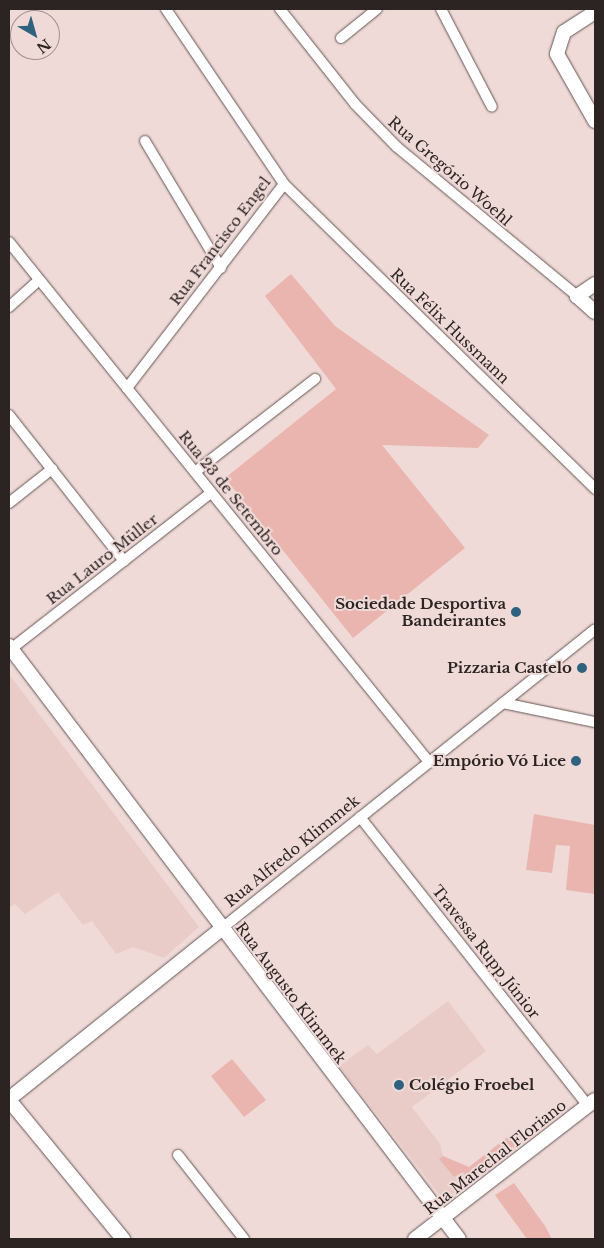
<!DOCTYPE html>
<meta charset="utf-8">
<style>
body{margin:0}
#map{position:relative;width:604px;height:1248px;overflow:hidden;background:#efdad8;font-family:"Libre Baskerville",serif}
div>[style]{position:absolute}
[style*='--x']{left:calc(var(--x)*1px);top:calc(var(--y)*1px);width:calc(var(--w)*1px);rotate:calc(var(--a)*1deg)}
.built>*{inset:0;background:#e9ccc8}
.green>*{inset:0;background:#eab5af}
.roads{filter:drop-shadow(0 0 1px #655452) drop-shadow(0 0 1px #655452)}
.street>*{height:10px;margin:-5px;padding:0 5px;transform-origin:5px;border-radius:5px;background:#fff}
.secondary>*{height:14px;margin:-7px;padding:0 7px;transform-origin:7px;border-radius:7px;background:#fff}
.dots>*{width:14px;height:14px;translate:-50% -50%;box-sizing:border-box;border:2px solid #efdad8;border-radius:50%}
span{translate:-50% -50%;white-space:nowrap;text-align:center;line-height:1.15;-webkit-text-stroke:4px #efdad8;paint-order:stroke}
.street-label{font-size:15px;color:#2b2423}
.poi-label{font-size:15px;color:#2b2423;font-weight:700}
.right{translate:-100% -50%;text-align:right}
.left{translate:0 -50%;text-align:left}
.frame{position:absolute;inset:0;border:10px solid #2b2423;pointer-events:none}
.north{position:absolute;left:10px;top:10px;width:50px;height:50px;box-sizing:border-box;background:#efdad8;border:1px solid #a19190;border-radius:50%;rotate:142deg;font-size:14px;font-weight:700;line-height:20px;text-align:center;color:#2b2423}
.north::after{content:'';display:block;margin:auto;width:18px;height:22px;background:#2e627e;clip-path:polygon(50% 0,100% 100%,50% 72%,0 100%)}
</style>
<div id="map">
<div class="built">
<i style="clip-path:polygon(9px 674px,199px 927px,164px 958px,133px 947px,116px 954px,92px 921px,83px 925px,58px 892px,25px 914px,15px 904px,9px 908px)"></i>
<i style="clip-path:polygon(448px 1001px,486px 1051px,412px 1107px,440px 1144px,443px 1156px,440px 1160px,454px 1177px,463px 1172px,471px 1181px,448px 1200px,441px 1197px,339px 1066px,368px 1045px,377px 1054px)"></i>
</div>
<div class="green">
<i style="clip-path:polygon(291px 274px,335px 326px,489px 435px,478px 448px,382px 445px,465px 548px,353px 638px,225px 478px,336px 389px,265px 296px)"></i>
<i style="clip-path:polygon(534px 814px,595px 825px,595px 894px,566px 890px,570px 846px,556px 845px,552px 873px,526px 870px)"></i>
<i style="clip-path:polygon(232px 1059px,266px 1100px,244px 1117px,211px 1076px)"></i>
<i style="clip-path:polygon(519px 1128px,527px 1138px,471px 1181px,463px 1172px,454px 1177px,439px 1159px,443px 1156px,469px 1167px)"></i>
<i style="clip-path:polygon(514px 1183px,545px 1226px,552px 1239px,527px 1239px,495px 1195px)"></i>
</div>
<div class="roads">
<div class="street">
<i style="--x:280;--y:9;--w:121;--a:51.7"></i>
<i style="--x:355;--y:104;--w:60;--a:45.7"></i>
<i style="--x:397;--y:147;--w:234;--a:39.6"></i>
<i style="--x:441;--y:9;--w:110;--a:62.5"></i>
<i style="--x:341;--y:38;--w:46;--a:-38.9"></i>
<i style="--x:145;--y:141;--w:148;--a:59.1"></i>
<i style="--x:284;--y:184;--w:436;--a:44.4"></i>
<i style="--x:9;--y:242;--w:668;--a:51.07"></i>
<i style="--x:9;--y:307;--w:40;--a:-42"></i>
<i style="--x:127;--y:388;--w:257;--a:-52.4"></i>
<i style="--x:284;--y:184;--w:211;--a:-124"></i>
<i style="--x:9;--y:415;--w:186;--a:51.8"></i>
<i style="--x:195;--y:472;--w:152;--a:-37.8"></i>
<i style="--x:9;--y:503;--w:55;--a:-38.3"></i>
<i style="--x:11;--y:649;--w:254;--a:-38"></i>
<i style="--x:503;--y:703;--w:94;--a:11.7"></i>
<i style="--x:360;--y:817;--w:368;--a:51.7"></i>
<i style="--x:221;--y:929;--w:479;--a:-38.7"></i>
<i style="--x:178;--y:1155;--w:107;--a:51.8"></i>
</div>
<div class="secondary">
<i style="--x:595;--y:12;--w:37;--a:147"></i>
<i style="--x:564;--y:32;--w:23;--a:108"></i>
<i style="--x:557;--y:54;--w:77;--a:60.4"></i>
<i style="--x:595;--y:284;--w:22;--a:146"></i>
<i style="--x:577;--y:296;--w:24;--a:42"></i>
<i style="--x:9;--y:646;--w:744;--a:52.81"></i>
<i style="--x:9;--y:1099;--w:272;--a:-38.7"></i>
<i style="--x:9;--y:1100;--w:180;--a:50.6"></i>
<i style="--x:415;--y:1239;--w:227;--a:-37.7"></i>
</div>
</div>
<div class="dots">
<i style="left:516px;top:612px;background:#2e627e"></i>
<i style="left:582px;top:668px;background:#2e627e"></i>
<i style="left:576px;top:761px;background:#2e627e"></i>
<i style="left:399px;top:1085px;background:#2e627e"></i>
</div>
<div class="street-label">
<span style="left:450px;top:171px;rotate:41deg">Rua Gregório Woehl</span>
<span style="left:220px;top:241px;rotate:-53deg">Rua Francisco Engel</span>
<span style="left:450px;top:326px;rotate:44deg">Rua Félix Hussmann</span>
<span style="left:231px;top:493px;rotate:51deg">Rua 23 de Setembro</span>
<span style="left:102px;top:559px;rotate:-38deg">Rua Lauro Müller</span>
<span style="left:292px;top:851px;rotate:-39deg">Rua Alfredo Klimmek</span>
<span style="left:486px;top:952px;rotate:52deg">Travessa Rupp Júnior</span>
<span style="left:291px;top:993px;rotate:53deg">Rua Augusto Klimmek</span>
<span style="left:495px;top:1157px;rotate:-38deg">Rua Marechal Floriano</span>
</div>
<div class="poi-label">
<span class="right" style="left:506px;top:612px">Sociedade Desportiva<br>Bandeirantes</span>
<span class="right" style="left:572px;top:668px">Pizzaria Castelo</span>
<span class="right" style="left:566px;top:761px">Empório Vó Lice</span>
<span class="left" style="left:409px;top:1085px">Colégio Froebel</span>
</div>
<div class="frame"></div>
<div class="north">N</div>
</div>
